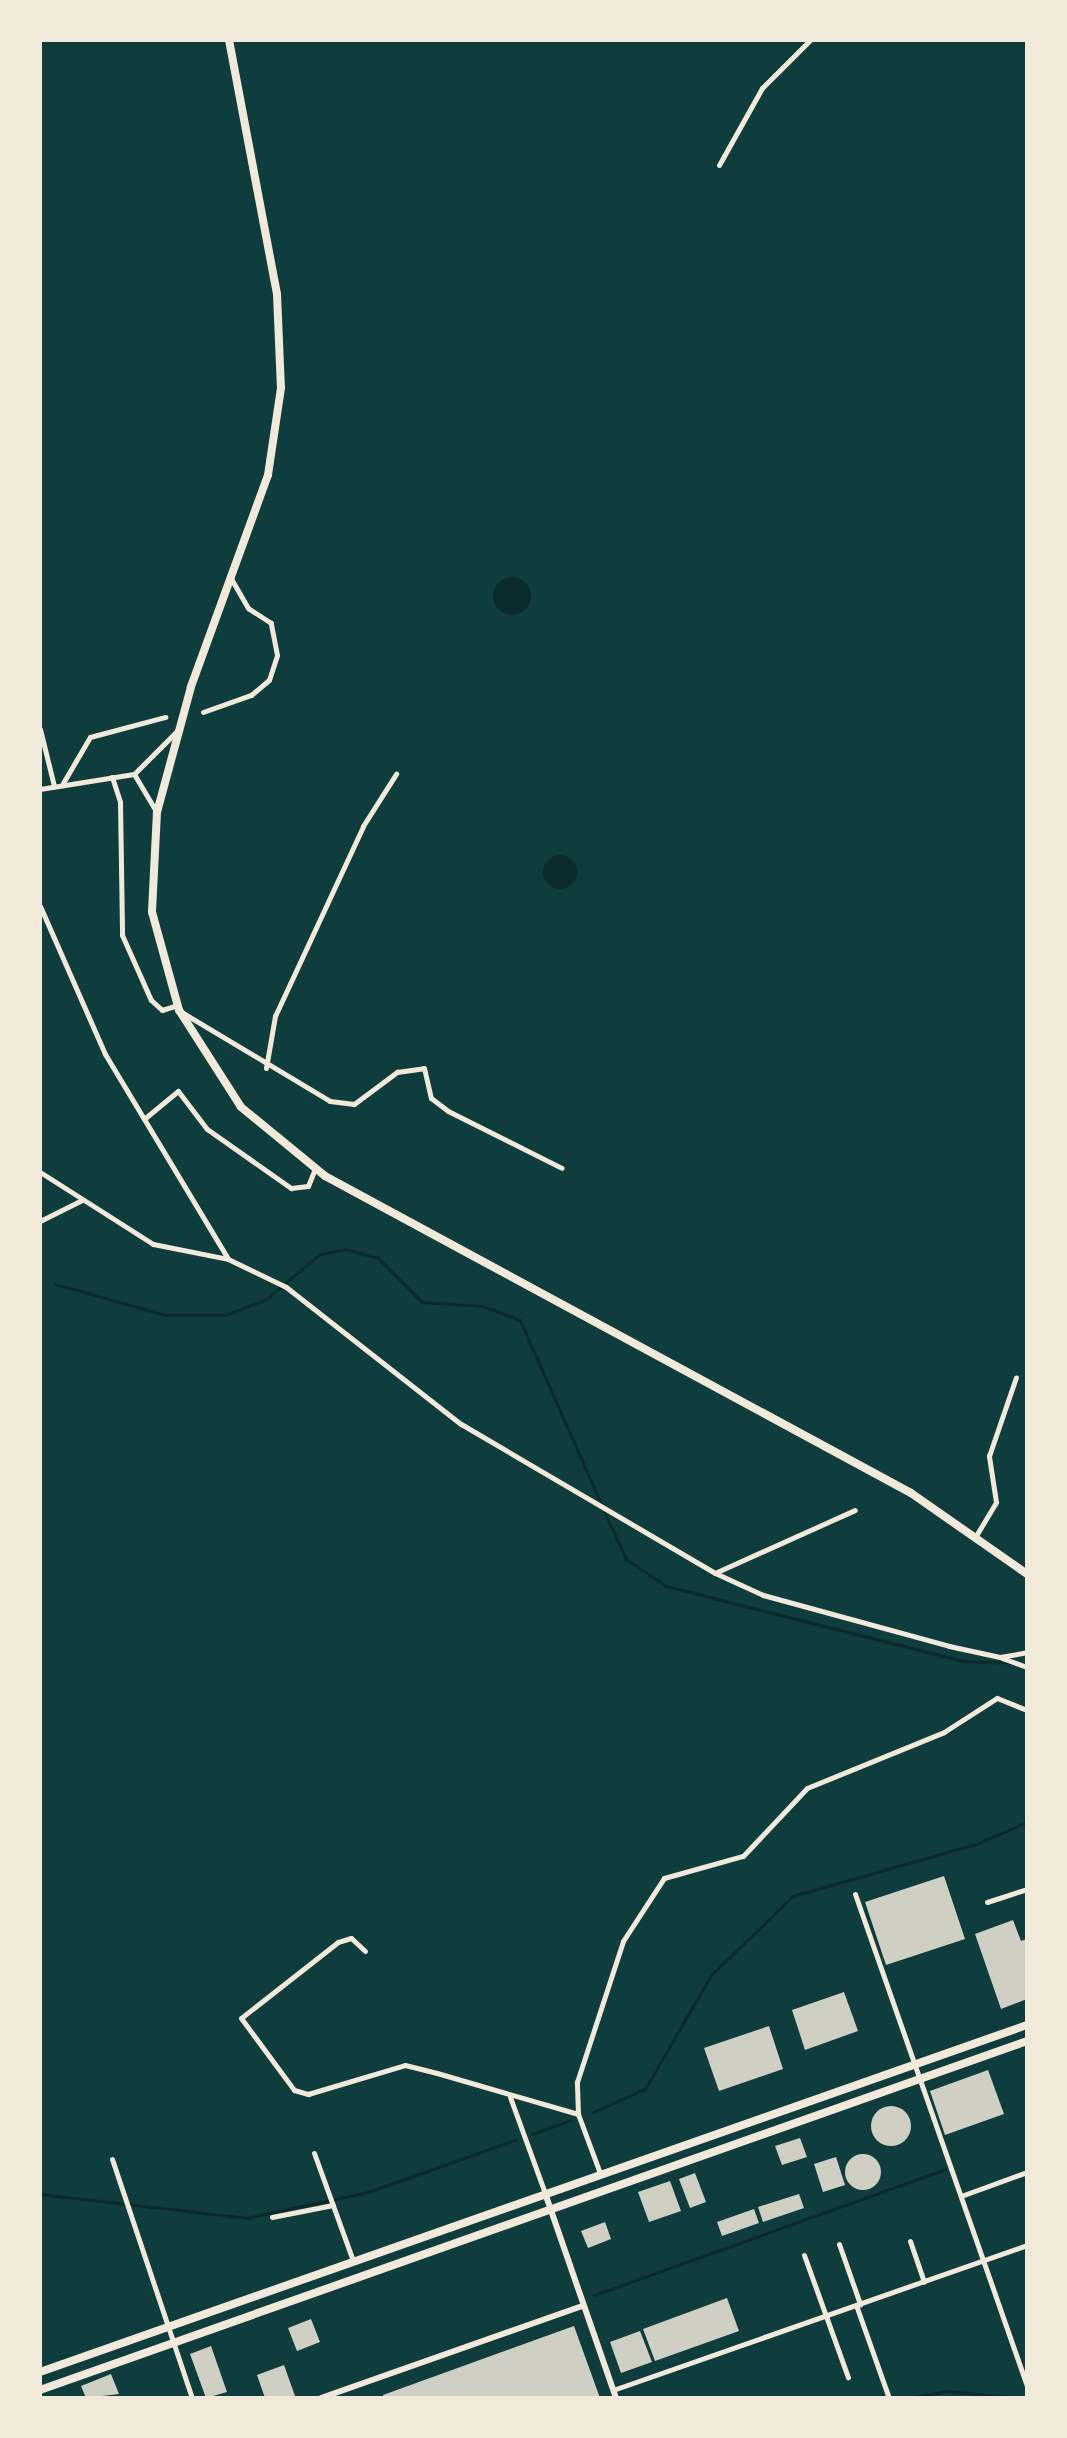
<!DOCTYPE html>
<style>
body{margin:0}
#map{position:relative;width:1067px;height:2438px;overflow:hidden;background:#0f3d3e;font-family:Signika,sans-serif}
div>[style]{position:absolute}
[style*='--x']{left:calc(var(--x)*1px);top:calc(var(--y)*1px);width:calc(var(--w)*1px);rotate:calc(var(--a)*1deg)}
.water>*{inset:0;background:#0a2a2b}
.round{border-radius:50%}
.stream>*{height:3px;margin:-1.5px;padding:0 1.5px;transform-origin:1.5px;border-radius:1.5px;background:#0a2a2b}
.building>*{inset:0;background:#cfcfc3}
.minor>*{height:5px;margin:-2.5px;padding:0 2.5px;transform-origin:2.5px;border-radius:2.5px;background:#f1e9da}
.tertiary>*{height:6px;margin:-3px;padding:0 3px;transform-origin:3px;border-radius:3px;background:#f1e9da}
.trunk>*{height:8px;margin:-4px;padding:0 4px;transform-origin:4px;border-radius:4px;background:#f1e9da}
span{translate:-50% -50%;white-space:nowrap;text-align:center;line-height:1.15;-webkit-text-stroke:6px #f1e9da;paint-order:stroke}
.frame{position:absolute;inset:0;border:42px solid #f1e9da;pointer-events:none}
</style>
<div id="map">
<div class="water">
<i class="round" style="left:493px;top:577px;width:38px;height:38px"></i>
<i class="round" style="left:543px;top:855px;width:34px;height:34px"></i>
</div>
<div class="stream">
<i style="--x:55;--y:1284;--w:114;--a:15.7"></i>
<i style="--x:165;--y:1315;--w:61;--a:0"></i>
<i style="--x:226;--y:1315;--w:43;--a:-21.8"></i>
<i style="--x:266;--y:1299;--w:70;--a:-39.8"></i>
<i style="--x:320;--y:1254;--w:25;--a:-11"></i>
<i style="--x:345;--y:1249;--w:34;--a:15"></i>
<i style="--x:378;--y:1258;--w:62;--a:45"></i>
<i style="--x:422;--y:1302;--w:61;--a:3.8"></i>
<i style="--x:483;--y:1306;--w:40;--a:21"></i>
<i style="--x:520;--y:1320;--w:201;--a:66.2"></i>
<i style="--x:604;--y:1511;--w:53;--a:65.4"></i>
<i style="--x:626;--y:1559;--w:48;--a:34"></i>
<i style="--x:666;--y:1586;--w:305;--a:14.2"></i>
<i style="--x:962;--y:1661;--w:49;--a:2.3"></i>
<i style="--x:593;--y:2112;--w:57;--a:-23.9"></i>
<i style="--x:645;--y:2089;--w:132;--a:-59.9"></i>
<i style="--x:711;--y:1975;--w:114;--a:-43.9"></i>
<i style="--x:793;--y:1896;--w:190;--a:-15.9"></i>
<i style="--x:976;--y:1844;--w:56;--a:-23.3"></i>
<i style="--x:532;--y:2134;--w:41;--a:-19.7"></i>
<i style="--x:40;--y:2194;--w:207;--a:6.6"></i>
<i style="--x:246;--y:2218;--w:125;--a:-12"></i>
<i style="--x:368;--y:2192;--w:156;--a:-19.5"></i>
<i style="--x:594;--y:2295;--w:373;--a:-19.7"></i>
<i style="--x:907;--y:2398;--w:42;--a:-9.7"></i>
<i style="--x:948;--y:2391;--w:72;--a:5.6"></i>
</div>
<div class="building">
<i style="clip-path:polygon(944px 1876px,965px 1939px,886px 1965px,865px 1902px)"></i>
<i style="clip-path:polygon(1013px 1920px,1021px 1941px,1027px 1939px,1027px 1999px,1001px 2009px,975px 1934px)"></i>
<i style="clip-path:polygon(844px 1992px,858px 2031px,805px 2050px,792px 2010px)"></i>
<i style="clip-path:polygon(769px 2026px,783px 2069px,719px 2091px,704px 2048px)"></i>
<i style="clip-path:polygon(988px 2070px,1004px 2114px,945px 2135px,930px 2091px)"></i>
<i class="round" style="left:871px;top:2106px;width:40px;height:40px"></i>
<i style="clip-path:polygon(800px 2138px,807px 2157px,782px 2165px,775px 2146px)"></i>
<i class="round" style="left:845px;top:2154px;width:36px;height:36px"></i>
<i style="clip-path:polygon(836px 2157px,845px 2185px,823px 2192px,814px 2164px)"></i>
<i style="clip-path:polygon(695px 2173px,706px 2202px,690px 2208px,679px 2179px)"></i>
<i style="clip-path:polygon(670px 2181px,681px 2211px,649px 2222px,638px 2192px)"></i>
<i style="clip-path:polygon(799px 2194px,804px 2208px,763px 2222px,758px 2207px)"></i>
<i style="clip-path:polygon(754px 2209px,759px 2223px,722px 2236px,717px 2222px)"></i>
<i style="clip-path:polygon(605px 2222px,611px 2239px,588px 2248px,581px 2231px)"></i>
<i style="clip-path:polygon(727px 2298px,739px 2331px,655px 2361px,643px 2329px)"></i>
<i style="clip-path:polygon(311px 2319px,320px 2342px,297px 2351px,288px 2328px)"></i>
<i style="clip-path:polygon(574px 2326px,600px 2398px,384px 2398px,383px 2395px)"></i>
<i style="clip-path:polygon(640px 2331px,652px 2362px,621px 2373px,610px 2342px)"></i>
<i style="clip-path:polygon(211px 2346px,227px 2392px,206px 2398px,190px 2354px)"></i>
<i style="clip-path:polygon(284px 2365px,295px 2396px,265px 2398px,257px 2375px)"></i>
<i style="clip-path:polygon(111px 2374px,119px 2394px,86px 2398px,81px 2386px)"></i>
</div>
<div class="minor">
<i style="--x:719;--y:165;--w:88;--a:-60.8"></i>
<i style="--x:762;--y:88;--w:68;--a:-45"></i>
<i style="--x:203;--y:712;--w:51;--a:-19.5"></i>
<i style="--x:251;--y:695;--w:23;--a:-40"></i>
<i style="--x:269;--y:680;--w:26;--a:-72"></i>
<i style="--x:277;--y:655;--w:33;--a:-101"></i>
<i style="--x:271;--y:623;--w:27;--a:-147"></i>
<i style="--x:248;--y:608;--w:32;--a:-120"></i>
<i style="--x:40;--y:729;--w:59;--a:76.2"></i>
<i style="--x:134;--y:774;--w:61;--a:-45"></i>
<i style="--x:112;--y:777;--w:26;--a:72"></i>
<i style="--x:120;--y:802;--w:133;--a:89.1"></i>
<i style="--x:122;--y:935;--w:71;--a:66"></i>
<i style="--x:151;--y:1000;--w:15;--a:42"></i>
<i style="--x:162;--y:1010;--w:16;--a:-18"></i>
<i style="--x:63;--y:783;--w:53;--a:-59.6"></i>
<i style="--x:90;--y:737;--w:78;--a:-14.9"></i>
<i style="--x:40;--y:789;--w:95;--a:-9.1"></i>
<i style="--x:134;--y:774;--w:43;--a:59.3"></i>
<i style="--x:40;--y:906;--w:162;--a:66.3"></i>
<i style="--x:105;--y:1054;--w:239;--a:59"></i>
<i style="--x:183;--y:1013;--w:171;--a:30.9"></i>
<i style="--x:330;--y:1101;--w:24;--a:7"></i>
<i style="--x:354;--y:1104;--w:54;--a:-36.7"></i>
<i style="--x:397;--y:1072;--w:27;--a:-8"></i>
<i style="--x:424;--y:1068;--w:31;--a:77"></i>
<i style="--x:431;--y:1098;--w:21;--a:37"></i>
<i style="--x:448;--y:1111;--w:127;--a:26.6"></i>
<i style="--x:266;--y:1068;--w:53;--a:-80.2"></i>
<i style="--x:275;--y:1016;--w:209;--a:-65.1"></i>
<i style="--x:363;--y:826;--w:62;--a:-57.6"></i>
<i style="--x:144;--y:1119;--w:44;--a:-39.5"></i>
<i style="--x:178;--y:1091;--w:48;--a:52.7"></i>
<i style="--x:207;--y:1129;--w:103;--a:35.1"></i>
<i style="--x:291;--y:1188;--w:17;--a:-7"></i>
<i style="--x:308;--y:1186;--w:18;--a:-68"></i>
<i style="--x:40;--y:1172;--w:134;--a:32.5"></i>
<i style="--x:153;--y:1244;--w:76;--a:11.3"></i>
<i style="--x:228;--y:1259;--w:64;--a:25.8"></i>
<i style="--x:286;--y:1287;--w:222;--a:38.1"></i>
<i style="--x:461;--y:1424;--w:294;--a:30.4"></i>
<i style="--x:715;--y:1573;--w:53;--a:24.6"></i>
<i style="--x:763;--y:1595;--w:193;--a:15.3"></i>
<i style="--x:949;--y:1646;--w:52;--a:12.2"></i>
<i style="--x:1000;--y:1657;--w:27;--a:-10"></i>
<i style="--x:40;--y:1221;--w:47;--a:-26.6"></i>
<i style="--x:977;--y:1534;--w:37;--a:-59"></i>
<i style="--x:996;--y:1502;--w:47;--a:-98.7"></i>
<i style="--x:989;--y:1456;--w:83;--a:-71.1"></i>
<i style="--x:717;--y:1572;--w:151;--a:-24.2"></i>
<i style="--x:1002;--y:1658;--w:27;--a:20"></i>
<i style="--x:855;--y:1894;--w:521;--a:70.73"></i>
<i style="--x:987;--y:1902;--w:42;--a:-18"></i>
<i style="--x:365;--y:1951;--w:19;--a:-137"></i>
<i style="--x:351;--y:1938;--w:14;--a:163"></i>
<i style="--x:338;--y:1942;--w:123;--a:141.9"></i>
<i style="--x:241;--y:2018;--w:89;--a:53.6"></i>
<i style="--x:294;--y:2090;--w:15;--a:16"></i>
<i style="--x:308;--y:2094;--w:101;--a:-16.6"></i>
<i style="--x:405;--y:2065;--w:33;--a:14"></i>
<i style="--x:437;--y:2073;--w:147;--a:16.2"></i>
<i style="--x:578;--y:2114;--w:63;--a:69.6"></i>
<i style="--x:510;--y:2097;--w:102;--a:70"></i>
<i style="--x:578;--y:2114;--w:32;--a:-92"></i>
<i style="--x:577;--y:2082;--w:148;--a:-71.9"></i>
<i style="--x:623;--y:1941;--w:75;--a:-56.9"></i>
<i style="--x:664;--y:1878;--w:82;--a:-15.6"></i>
<i style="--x:743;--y:1856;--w:93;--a:-46.7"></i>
<i style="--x:807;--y:1788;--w:148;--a:-22.2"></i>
<i style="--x:944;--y:1732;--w:63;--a:-32.7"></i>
<i style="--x:997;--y:1698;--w:32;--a:22"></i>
<i style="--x:314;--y:2153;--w:115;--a:70.1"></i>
<i style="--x:112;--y:2159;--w:252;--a:71.5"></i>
<i style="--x:961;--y:2196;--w:70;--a:-20"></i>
<i style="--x:272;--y:2217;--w:62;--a:-11.1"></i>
<i style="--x:910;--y:2241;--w:43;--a:71.1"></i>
<i style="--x:839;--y:2244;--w:64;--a:70.7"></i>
<i style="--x:804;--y:2255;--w:130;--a:70.2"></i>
<i style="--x:856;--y:2305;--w:99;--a:70.5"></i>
<i style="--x:613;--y:2390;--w:439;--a:-19.3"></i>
</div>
<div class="tertiary">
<i style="--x:545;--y:2193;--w:217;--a:70.9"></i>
<i style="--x:321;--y:2398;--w:277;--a:-19.4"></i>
</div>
<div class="trunk">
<i style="--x:229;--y:40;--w:258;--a:79.3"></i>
<i style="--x:277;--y:294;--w:94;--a:87.6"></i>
<i style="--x:281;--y:388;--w:88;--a:98.5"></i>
<i style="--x:268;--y:475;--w:226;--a:110"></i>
<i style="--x:191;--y:687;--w:130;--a:105.2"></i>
<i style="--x:157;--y:812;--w:100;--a:92.9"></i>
<i style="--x:152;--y:912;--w:102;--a:74.6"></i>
<i style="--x:179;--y:1010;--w:115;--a:57.4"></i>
<i style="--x:241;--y:1107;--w:109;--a:39.4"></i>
<i style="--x:325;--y:1176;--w:666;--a:28.41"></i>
<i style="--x:911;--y:1493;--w:141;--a:34.9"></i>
<i style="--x:40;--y:2372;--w:1046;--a:-19.37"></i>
<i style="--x:40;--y:2390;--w:1047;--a:-19.47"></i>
</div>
<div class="frame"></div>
</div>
